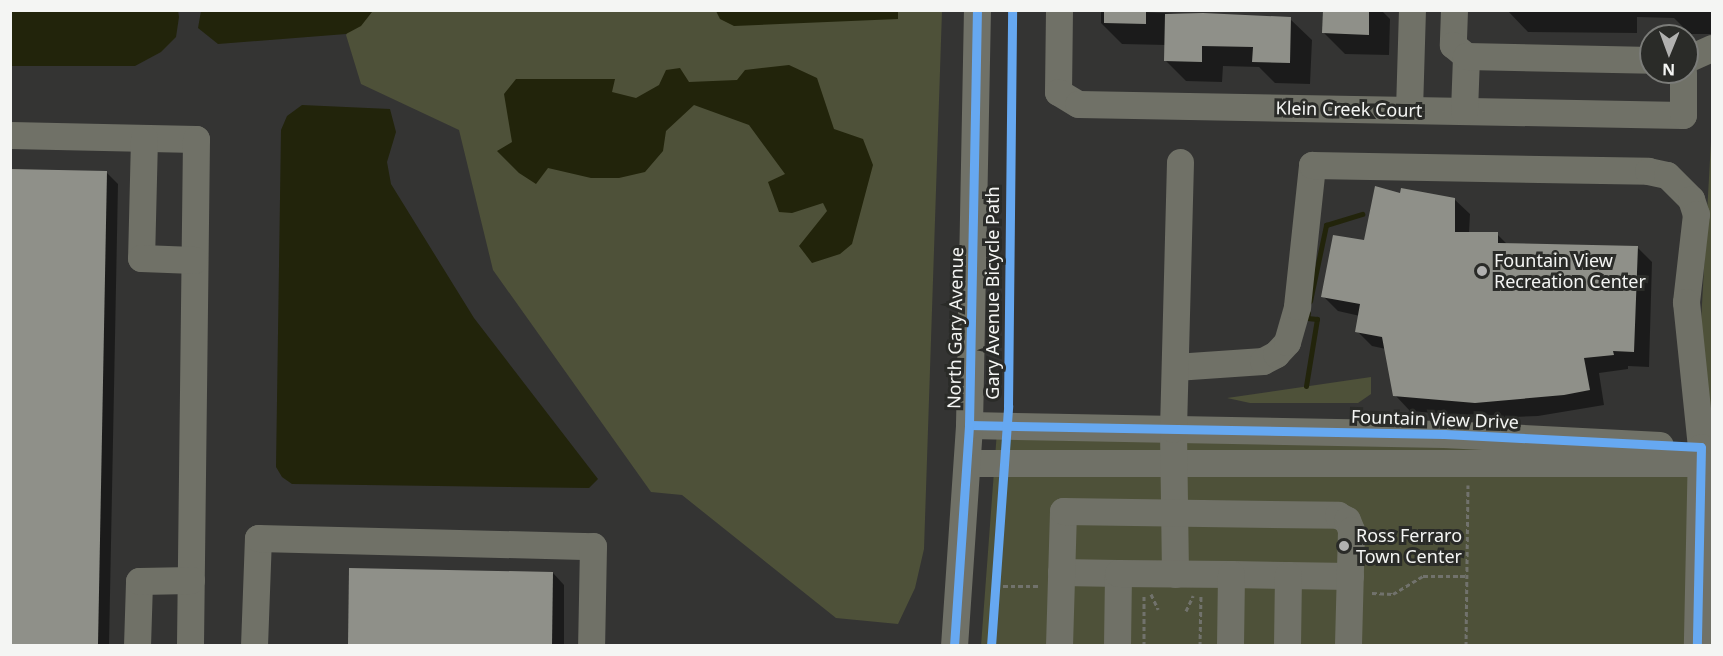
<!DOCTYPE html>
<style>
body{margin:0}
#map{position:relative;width:1723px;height:656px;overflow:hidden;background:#343433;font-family:"Noto Sans",sans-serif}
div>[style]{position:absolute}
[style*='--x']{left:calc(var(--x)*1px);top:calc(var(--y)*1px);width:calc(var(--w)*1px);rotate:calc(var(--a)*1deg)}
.green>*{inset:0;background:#4e5139}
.water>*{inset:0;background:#22240b}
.shadow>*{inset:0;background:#0007}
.stream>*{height:5px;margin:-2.5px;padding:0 2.5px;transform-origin:2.5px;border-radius:2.5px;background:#22240b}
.building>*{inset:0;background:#8f9089}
.path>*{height:3px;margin-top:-1.5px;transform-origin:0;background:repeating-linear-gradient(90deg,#71726c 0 4.5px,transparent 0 7.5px)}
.minor>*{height:27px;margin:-13.5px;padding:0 13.5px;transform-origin:13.5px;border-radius:13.5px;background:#707167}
.cycleway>*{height:9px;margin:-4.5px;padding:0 4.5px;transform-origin:4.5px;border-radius:4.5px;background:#66a8f1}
.dots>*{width:16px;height:16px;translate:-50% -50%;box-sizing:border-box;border:3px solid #2a2b28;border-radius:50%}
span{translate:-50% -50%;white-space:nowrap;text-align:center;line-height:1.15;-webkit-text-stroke:6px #2a2b28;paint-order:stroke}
.street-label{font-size:18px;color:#f4f5f3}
.poi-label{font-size:18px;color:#f4f5f3}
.left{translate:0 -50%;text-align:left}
.frame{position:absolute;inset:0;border:12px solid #f4f5f3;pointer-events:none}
.north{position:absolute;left:1639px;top:24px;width:60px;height:60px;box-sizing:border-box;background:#2a2b28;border:2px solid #7b7c79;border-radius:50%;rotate:181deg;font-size:16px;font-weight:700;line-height:24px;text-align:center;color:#f4f5f3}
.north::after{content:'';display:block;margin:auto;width:21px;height:27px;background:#b1b1b0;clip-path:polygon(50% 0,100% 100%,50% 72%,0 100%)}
</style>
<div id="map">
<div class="green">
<i style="clip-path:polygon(359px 10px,942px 11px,924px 549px,915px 588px,898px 624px,836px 618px,682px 495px,651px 492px,493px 270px,459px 130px,361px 84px,346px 35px)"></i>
<i style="clip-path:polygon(1712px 123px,1712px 645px,981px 646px,997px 431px,1701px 447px,1712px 424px,1700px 341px)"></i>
<i style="clip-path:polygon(1371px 377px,1371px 394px,1358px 403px,1250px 403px,1227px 398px)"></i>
</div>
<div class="water">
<i style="clip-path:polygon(11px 10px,178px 10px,179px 17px,176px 37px,161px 52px,135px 66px,11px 66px)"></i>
<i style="clip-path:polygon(201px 11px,201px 10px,387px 11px,372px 12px,361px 26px,346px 34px,218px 44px,198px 28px)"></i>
<i style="clip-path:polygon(716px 11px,898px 10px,898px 19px,734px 26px,720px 19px)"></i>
<i style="clip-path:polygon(789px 65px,817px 78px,834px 129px,863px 139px,873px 165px,852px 244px,840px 254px,812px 263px,799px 246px,827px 211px,823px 203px,792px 213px,779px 212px,768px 182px,785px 174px,749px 125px,694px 105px,666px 131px,663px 151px,645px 172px,619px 178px,591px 178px,548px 168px,536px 184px,519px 173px,497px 151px,512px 142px,504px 94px,516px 79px,615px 79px,612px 92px,636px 98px,659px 85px,666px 70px,680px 68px,689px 82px,737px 80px,745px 70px)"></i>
<i style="clip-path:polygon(302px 105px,390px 109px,396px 132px,387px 162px,391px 184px,474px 318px,598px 479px,589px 488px,292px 484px,282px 477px,276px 467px,281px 130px,287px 116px)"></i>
</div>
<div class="shadow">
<i style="clip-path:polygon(1101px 10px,1290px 19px,1312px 40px,1310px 84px,1275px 83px,1259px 67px,1223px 66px,1222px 82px,1186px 81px,1165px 60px,1166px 45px,1122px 44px,1101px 23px)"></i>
<i style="clip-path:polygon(1324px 10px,1381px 10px,1390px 19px,1389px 55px,1345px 54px,1324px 33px)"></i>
<i style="clip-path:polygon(1507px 10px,1712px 10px,1712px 34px,1690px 34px,1674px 18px,1637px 17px,1637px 33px,1528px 32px)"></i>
<i style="clip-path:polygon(10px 170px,106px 172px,118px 184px,109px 646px,10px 646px)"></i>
<i style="clip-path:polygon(1402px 195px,1454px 199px,1470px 214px,1469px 233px,1497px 234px,1508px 245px,1637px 247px,1652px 262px,1649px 367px,1628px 366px,1628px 369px,1599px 373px,1604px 405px,1538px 416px,1491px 418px,1410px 411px,1395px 395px,1386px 349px,1372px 346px,1357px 331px,1360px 316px,1338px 311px,1323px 296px)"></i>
<i style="clip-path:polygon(351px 570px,553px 573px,564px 585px,564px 646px,350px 646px)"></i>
</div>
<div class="stream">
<i style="--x:1310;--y:301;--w:78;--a:-78.1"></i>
<i style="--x:1326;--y:225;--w:38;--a:-17"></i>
<i style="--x:1306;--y:386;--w:68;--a:-80.7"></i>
<i style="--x:1317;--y:319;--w:10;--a:-174"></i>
<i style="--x:1307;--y:318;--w:5;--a:-79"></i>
</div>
<div class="building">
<i style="clip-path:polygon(1104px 10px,1146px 10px,1146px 24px,1104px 23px)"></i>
<i style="clip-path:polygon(1323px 10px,1369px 10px,1369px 35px,1322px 33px)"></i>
<i style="clip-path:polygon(1203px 13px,1291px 17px,1290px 63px,1252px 62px,1253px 47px,1202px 46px,1202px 62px,1164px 61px,1165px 14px)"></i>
<i style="clip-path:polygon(10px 169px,107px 171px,98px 645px,10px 645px)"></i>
<i style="clip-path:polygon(1375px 186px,1400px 193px,1401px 188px,1455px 198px,1455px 232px,1498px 232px,1498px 243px,1638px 246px,1634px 352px,1613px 351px,1614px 355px,1584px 358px,1590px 390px,1564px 395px,1475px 403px,1393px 396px,1382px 337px,1355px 332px,1360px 304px,1321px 297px,1333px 235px,1364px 240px)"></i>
<i style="clip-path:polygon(349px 568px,553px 572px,552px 645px,348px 645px)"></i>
</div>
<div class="path">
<i style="--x:996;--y:586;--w:43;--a:0"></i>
<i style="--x:1372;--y:593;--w:21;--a:3"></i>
<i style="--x:1393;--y:594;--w:35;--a:-31"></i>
<i style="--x:1423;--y:576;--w:44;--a:0"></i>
<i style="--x:1151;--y:594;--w:17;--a:65"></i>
<i style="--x:1186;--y:611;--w:17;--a:-65"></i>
<i style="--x:1144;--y:646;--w:50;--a:-90"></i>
<i style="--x:1200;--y:646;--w:50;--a:-88.9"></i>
<i style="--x:1466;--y:646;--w:161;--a:-89.3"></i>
</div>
<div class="minor">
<i style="--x:1059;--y:10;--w:82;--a:90.7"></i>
<i style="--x:1058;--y:92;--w:23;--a:31"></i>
<i style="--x:1078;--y:104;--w:605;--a:1.04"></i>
<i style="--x:1683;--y:115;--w:43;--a:-90"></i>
<i style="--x:1454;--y:10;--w:35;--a:92"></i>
<i style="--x:1453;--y:45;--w:17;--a:40"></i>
<i style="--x:1687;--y:59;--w:27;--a:-24"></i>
<i style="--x:1409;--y:110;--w:100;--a:-88.3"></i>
<i style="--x:1464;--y:111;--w:55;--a:-87.9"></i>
<i style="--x:1466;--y:56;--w:185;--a:1.2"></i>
<i style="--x:10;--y:135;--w:186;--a:1.2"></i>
<i style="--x:196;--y:139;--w:507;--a:90.68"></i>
<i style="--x:144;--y:138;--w:120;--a:91.4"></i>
<i style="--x:141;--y:258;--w:53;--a:2.2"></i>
<i style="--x:1175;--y:367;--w:88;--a:-3.9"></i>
<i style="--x:1263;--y:361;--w:15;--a:-28"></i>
<i style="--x:1276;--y:354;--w:16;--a:-47"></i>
<i style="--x:1287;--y:342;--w:37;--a:-74"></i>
<i style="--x:1297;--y:306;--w:142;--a:-83.9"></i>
<i style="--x:1312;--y:165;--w:336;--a:1"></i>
<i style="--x:1648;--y:171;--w:19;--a:12"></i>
<i style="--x:1667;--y:175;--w:34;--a:45"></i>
<i style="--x:1691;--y:199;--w:16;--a:72"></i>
<i style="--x:1696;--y:214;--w:89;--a:96.5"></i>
<i style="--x:1686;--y:302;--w:146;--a:84.1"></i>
<i style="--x:1701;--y:447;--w:199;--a:91.2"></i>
<i style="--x:969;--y:425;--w:475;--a:1.1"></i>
<i style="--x:1444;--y:434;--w:216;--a:2.9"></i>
<i style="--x:967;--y:463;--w:733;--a:0"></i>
<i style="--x:1061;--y:572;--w:57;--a:1"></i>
<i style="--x:1175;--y:574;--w:145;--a:-90.8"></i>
<i style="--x:1173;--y:429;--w:267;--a:-88.5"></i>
<i style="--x:1231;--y:574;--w:119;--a:1"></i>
<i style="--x:137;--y:646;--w:65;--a:-88.2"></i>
<i style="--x:139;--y:581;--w:52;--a:-1.1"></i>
<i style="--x:254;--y:646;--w:108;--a:-87.9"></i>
<i style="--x:258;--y:538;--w:335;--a:1.4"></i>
<i style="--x:593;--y:546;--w:100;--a:91.1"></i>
<i style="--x:954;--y:646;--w:222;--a:-86.1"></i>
<i style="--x:969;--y:425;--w:415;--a:-88.9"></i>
<i style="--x:1059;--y:646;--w:135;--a:-88.3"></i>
<i style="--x:1063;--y:511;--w:275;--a:0.8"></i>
<i style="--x:1338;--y:515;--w:10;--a:29"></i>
<i style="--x:1347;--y:520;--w:11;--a:68"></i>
<i style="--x:1351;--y:530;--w:116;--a:91.5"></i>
<i style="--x:1117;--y:646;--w:73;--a:-89.2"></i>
<i style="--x:1118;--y:573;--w:113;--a:0.5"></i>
<i style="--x:1231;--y:574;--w:72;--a:90.8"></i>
<i style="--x:1287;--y:646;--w:71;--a:-89.2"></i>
</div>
<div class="cycleway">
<i style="--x:969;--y:425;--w:475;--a:1.1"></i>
<i style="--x:1444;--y:434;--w:257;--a:2.9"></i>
<i style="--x:1701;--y:447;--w:199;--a:91.2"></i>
<i style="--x:954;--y:646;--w:222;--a:-86.1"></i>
<i style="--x:969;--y:425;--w:415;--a:-88.9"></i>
<i style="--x:991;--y:646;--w:241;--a:-85.9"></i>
<i style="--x:1008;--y:406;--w:396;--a:-89.4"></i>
</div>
<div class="dots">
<i style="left:1482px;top:271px;background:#b1b1b0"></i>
<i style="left:1344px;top:546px;background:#b1b1b0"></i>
</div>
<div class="street-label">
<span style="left:1349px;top:109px;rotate:1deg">Klein Creek Court</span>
<span style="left:992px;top:293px;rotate:-90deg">Gary Avenue Bicycle Path</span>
<span style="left:955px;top:328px;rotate:-89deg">North Gary Avenue</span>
<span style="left:1435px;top:419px;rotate:2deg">Fountain View Drive</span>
</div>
<div class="poi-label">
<span class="left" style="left:1494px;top:271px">Fountain View<br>Recreation Center</span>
<span class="left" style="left:1356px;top:546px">Ross Ferraro<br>Town Center</span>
</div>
<div class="frame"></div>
<div class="north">N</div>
</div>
